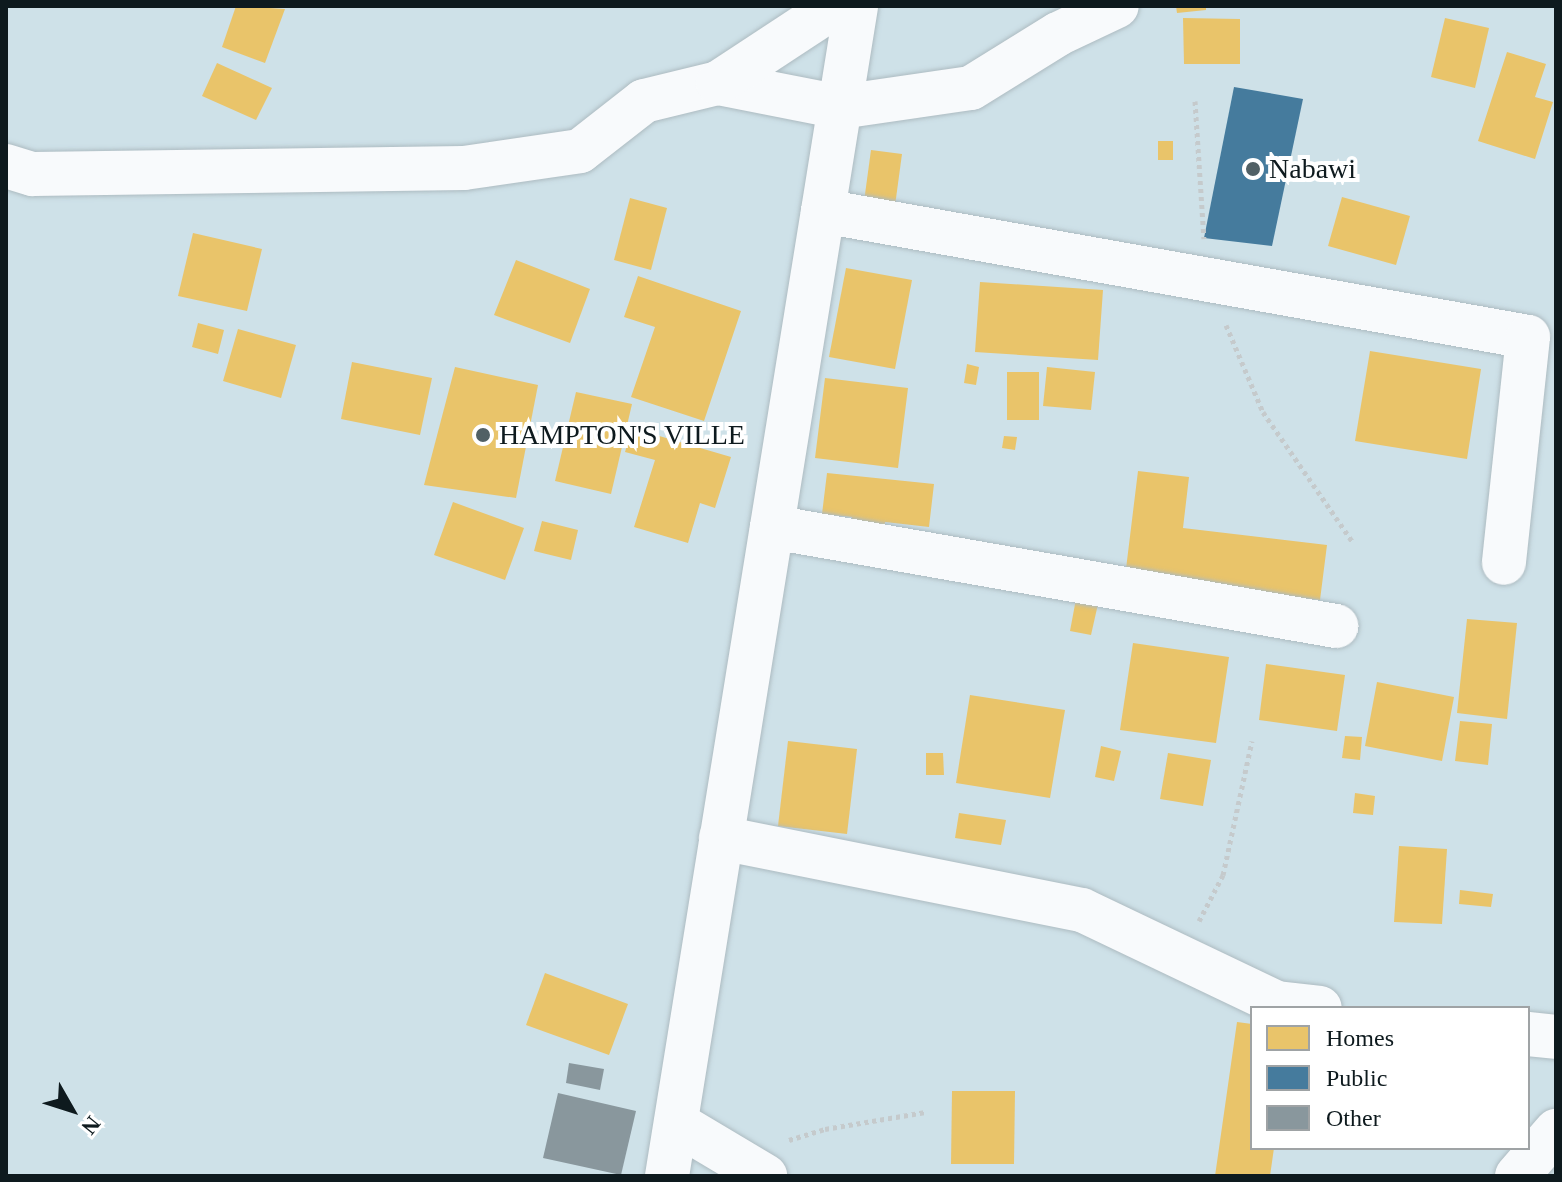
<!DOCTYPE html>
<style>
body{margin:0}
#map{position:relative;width:1562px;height:1182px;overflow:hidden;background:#cee1e8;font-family:"Times New Roman",serif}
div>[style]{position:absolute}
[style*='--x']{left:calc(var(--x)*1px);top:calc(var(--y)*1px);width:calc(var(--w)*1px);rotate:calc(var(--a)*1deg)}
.homes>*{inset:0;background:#e9c46a}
.public>*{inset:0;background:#457b9d}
.building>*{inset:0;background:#89979d}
.path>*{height:5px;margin-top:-2.5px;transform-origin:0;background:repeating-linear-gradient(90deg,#c5cacc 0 4px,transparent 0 8px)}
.roads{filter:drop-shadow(0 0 2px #adbbc1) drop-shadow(0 0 2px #adbbc1)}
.minor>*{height:44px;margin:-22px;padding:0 22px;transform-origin:22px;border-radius:22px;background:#f8fafc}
.dots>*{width:22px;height:22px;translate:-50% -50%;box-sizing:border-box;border:4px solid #fff;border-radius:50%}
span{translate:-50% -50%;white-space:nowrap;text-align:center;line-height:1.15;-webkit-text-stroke:8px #fff;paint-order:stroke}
.poi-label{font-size:28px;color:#0e1a1e}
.left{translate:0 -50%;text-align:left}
.frame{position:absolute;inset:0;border:8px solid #0e1a1e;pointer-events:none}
.legend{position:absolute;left:1250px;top:1006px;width:280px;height:144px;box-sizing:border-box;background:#fff;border:2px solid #9fa3a5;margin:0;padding:10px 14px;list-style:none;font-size:24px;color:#0e1a1e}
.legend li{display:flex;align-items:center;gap:16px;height:40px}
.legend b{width:40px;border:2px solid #9fa3a5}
.north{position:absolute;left:32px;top:1070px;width:80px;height:80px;-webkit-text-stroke:6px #fff;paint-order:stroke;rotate:129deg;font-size:22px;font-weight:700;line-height:32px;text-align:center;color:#0e1a1e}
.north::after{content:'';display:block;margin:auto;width:28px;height:36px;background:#0e1a1e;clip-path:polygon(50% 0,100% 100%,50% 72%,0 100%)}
</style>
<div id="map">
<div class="homes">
<i style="clip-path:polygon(236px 6px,285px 9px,265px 63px,222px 47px)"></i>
<i style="clip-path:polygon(1176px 6px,1206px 6px,1206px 10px,1177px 13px)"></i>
<i style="clip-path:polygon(1183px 18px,1240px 19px,1240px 64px,1184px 64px)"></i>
<i style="clip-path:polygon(1445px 18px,1489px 28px,1475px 88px,1431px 77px)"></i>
<i style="clip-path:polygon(1507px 52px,1546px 64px,1535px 97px,1553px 102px,1535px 159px,1478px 141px)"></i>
<i style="clip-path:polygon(217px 63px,272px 88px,256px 120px,202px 96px)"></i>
<i style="clip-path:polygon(1158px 141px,1173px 141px,1173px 160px,1158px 160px)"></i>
<i style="clip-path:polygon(871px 150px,902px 154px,894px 213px,863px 209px)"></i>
<i style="clip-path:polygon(1342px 197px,1410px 216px,1396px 265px,1328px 246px)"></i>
<i style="clip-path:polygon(630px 198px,667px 208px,651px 270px,614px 260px)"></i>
<i style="clip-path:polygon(193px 233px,262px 249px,247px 311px,178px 296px)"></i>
<i style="clip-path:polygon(516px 260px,590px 289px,570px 343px,494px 315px)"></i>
<i style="clip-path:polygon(846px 268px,912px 280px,895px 369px,829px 357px)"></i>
<i style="clip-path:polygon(638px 276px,741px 311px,704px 421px,631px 397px,655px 327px,624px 317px)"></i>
<i style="clip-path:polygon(980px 282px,1103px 290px,1098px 360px,975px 352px)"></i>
<i style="clip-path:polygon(198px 323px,224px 330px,218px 354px,192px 347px)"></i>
<i style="clip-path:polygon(238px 329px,296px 345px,281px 398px,223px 381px)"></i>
<i style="clip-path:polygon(1370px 351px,1481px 369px,1467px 459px,1355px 441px)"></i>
<i style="clip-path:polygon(352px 362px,432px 378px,420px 435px,341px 419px)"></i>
<i style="clip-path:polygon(967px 364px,979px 367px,976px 385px,964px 383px)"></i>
<i style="clip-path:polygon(455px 367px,538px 385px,516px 498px,424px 485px)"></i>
<i style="clip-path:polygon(1047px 367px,1095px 372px,1091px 410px,1043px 406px)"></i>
<i style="clip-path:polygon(1007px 372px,1039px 372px,1039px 420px,1007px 420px)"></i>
<i style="clip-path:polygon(825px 378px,908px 388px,898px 468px,815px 458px)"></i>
<i style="clip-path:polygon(576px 392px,632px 404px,611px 494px,555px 481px)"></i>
<i style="clip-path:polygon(632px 428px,731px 457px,715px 508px,700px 503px,688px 543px,634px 527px,655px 460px,625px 452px)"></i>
<i style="clip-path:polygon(1004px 436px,1017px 437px,1015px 450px,1002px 448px)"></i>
<i style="clip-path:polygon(1138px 471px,1189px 477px,1183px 528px,1327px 545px,1320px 600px,1125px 577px)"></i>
<i style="clip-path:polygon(827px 473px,934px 484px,929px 527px,885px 522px,884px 531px,851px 527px,852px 517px,822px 514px)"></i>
<i style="clip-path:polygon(453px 502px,524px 528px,505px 580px,434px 555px)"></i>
<i style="clip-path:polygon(542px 521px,578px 530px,571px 560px,534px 551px)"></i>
<i style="clip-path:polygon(1076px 599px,1098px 604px,1091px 635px,1070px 631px)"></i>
<i style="clip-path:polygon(1467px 619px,1517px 623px,1507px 719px,1457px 713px)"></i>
<i style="clip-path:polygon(1133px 643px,1229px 657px,1216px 743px,1120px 730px)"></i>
<i style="clip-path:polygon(1266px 664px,1345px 675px,1337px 731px,1259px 720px)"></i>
<i style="clip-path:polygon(1377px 682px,1454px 697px,1442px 761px,1365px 746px)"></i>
<i style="clip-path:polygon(970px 695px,1065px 710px,1050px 798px,956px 783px)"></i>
<i style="clip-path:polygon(1460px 721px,1492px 724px,1488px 765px,1455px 761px)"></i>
<i style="clip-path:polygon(1345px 736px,1362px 737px,1360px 760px,1342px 758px)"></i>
<i style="clip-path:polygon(788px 741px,857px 749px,847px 834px,778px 826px)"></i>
<i style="clip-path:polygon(1101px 746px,1121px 751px,1114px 781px,1095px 777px)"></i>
<i style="clip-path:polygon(926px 753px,943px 753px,944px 775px,926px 775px)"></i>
<i style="clip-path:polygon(1168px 753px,1211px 760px,1203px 806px,1160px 799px)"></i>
<i style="clip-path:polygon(1355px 793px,1375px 796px,1373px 815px,1353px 813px)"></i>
<i style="clip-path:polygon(959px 813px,1006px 820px,1001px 845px,955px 838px)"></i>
<i style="clip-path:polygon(1399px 846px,1447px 849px,1442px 924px,1394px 922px)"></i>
<i style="clip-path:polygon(1460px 890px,1493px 894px,1491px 907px,1459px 904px)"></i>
<i style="clip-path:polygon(545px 973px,628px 1004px,609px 1055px,526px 1025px)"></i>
<i style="clip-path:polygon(1237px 1022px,1252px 1024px,1252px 1148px,1274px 1148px,1270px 1176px,1215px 1176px)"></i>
<i style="clip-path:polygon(952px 1091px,1015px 1091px,1014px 1164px,951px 1164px)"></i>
</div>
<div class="public">
<i style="clip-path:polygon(1234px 87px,1303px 99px,1272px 246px,1204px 238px)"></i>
</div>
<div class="building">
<i style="clip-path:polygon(569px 1063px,604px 1069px,600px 1090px,566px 1083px)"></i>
<i style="clip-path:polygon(558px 1093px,636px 1111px,621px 1175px,543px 1158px)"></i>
</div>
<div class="path">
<i style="--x:1195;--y:101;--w:138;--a:86.3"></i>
<i style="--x:1226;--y:325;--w:95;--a:67"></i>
<i style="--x:1263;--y:412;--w:157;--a:55.4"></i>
<i style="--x:1199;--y:921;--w:52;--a:-62.4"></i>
<i style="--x:1223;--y:875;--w:137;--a:-77.8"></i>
<i style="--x:789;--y:1140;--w:38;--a:-17"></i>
<i style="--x:825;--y:1129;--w:102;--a:-9.6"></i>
</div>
<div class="roads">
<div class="minor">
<i style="--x:718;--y:83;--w:124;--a:11.1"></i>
<i style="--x:840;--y:107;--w:132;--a:-8.3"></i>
<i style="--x:971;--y:88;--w:102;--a:-31.8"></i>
<i style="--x:1058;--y:34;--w:65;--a:-25.4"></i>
<i style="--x:6;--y:166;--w:28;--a:17"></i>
<i style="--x:33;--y:174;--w:431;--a:-0.8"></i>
<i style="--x:464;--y:168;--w:117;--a:-8.3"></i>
<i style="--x:580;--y:151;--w:81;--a:-38"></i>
<i style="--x:644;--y:101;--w:76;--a:-13.7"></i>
<i style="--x:718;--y:83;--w:140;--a:-33.3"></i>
<i style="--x:823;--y:211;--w:716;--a:10.13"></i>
<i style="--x:1528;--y:337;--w:227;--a:96.1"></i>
<i style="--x:772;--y:527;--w:573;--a:9.96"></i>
<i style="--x:721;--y:838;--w:368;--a:11.3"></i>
<i style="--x:1082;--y:910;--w:216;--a:25.5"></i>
<i style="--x:1277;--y:1003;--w:43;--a:6.6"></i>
<i style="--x:1528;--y:1034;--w:28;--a:6"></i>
<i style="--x:676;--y:1123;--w:104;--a:30.8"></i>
<i style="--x:667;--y:1176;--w:1185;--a:-80.82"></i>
<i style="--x:1517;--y:1176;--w:60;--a:-49.1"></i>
</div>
</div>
<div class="dots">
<i style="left:1253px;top:169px;background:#516065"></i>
<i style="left:483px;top:435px;background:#516065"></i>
</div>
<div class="poi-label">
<span class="left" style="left:1269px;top:169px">Nabawi</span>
<span class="left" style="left:499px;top:435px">HAMPTON'S VILLE</span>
</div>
<div class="frame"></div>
<ul class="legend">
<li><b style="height:22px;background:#e9c46a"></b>Homes</li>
<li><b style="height:22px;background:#457b9d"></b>Public</li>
<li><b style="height:22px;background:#89979d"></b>Other</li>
</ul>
<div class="north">N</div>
</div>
